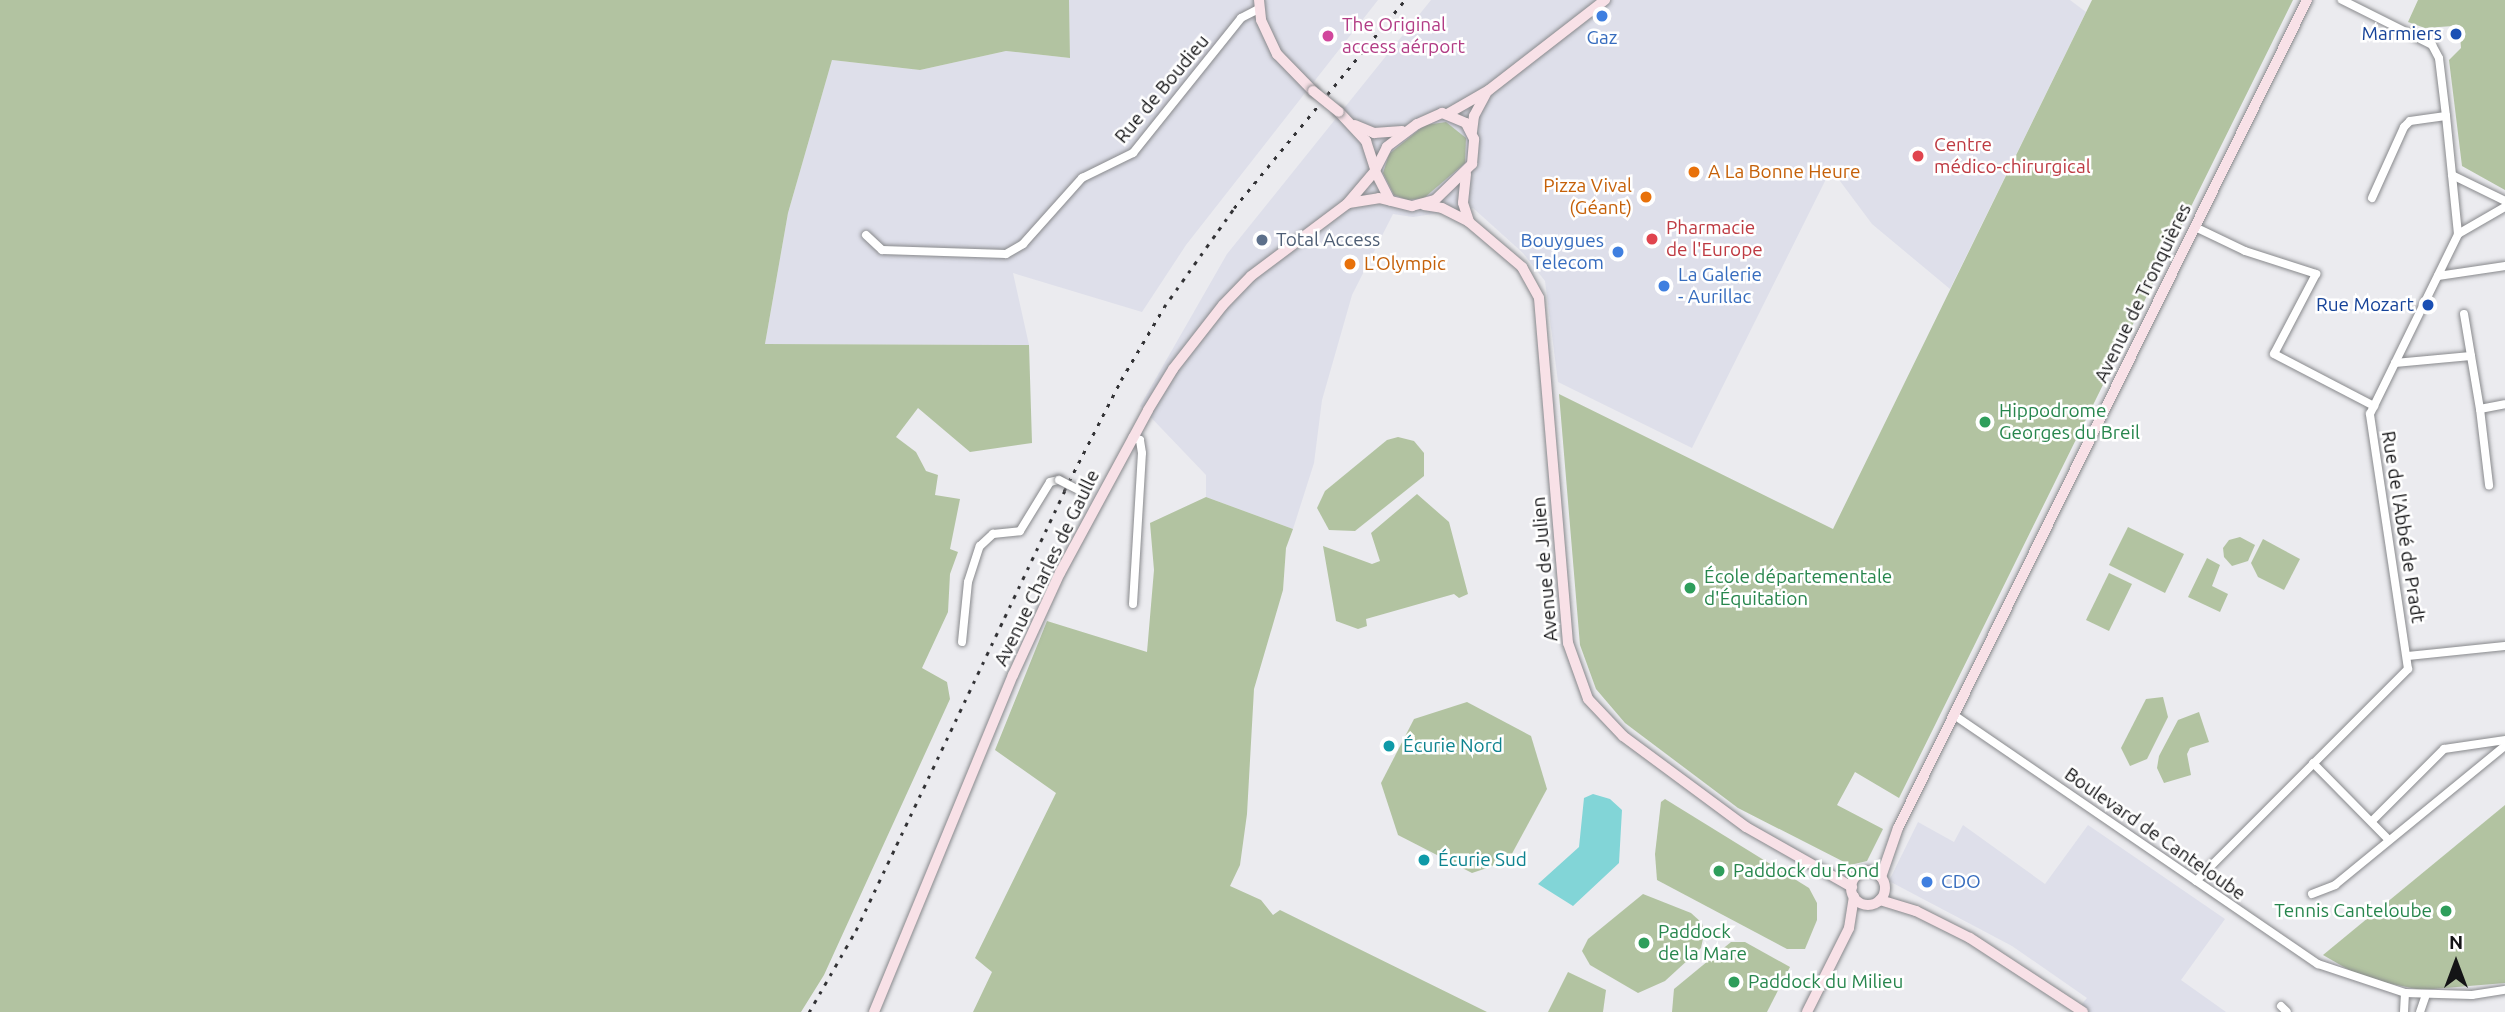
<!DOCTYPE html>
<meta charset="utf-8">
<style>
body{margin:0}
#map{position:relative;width:2505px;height:1012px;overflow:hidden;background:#ebebef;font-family:Ubuntu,sans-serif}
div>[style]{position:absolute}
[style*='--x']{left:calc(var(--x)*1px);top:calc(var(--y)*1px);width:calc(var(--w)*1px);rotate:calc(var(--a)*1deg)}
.built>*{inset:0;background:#dedfea}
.green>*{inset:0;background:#b2c3a1}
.water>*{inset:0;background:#82d5d7}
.roads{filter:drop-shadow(0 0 2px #88898c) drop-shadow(0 0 2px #88898c)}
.street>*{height:8px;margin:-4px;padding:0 4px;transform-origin:4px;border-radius:4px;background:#fff}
.secondary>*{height:10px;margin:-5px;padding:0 5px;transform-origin:5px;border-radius:5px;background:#f8e1e7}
.secondary>.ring{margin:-5px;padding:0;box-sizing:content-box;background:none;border:10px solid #f8e1e7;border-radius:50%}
.rail>*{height:2.5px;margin-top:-1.25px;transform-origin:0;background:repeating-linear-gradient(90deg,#323235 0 3.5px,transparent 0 10.5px)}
.bridges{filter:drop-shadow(0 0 2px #88898c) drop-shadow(0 0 2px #88898c)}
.street-bridge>*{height:8px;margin:-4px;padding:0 4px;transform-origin:4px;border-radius:4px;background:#fff}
.secondary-bridge>*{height:10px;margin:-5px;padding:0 5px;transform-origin:5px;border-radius:5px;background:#f8e1e7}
.dots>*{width:19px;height:19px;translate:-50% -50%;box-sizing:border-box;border:4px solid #fff;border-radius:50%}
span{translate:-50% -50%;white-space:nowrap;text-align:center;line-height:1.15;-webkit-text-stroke:5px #fff;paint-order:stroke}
.hotel-label{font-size:19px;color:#b23c85}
.left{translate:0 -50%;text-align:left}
.transit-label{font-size:19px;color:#164399}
.right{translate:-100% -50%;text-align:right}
.shop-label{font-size:19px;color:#366cbe}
.street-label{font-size:19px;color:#141416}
.health-label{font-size:19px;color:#be3a42}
.food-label{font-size:19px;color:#c56008}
.service-label{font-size:19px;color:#4e5e75}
.leisure-label{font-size:19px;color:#27864d}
.culture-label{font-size:19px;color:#0d838f}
.north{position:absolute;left:2421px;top:928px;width:70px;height:70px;-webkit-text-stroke:5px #fff;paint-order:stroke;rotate:0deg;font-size:19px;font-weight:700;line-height:28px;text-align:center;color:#141416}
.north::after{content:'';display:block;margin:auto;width:24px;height:32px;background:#141416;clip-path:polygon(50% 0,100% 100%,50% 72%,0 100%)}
</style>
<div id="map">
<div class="built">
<i style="clip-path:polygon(1069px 0,1378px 0,1186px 245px,1142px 312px,1013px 273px,1029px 345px,765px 344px,788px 213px,832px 60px,920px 70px,1006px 51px,1070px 58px)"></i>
<i style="clip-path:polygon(1431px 0,2070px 0,2086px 12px,1950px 289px,1872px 224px,1831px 169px,1692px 448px,1558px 382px,1545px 281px,1523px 253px,1473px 208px,1413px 217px,1393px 214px,1352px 295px,1322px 400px,1314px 463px,1293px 529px,1206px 497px,1206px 475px,1140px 406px,1227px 254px)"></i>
<i style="clip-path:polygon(1918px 822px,1954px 842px,1963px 825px,2045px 884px,2088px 825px,2225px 919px,2181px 980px,2226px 1012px,2075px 1012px,2087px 998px,2012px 946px,1889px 881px)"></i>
</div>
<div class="green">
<i style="clip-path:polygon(0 0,1069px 0,1070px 58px,1006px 51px,920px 70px,832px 60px,788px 213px,765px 344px,1029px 345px,1032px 443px,970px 452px,918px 408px,896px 437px,916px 452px,926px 471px,938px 475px,935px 495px,960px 499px,950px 549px,958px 552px,950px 574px,948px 612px,922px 668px,947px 682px,950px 699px,824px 975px,801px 1012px,0 1012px)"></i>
<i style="clip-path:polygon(2092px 0,2293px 0,1899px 798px,1855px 772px,1837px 805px,1883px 829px,1867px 861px,1850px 865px,1738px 808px,1625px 723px,1596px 689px,1580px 645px,1559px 394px,1833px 529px)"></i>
<i style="clip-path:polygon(2418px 0,2505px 0,2505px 190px,2462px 166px,2449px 60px,2461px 48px,2460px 35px,2453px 26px,2425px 28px,2408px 22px)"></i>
<i style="clip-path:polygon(1446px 122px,1466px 138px,1465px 163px,1424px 198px,1408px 200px,1394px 195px,1383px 173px,1389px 154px,1425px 125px)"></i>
<i style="clip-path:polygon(1398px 437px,1414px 441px,1424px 453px,1424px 476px,1355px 531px,1329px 530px,1317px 508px,1325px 491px,1387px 440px)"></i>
<i style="clip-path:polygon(1417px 494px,1449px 522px,1468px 594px,1459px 598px,1454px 594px,1366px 619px,1367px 626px,1358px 629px,1336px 621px,1323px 546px,1372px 564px,1380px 561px,1371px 533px)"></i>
<i style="clip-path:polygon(1206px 497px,1293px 529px,1286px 548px,1283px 590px,1254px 689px,1247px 814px,1240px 865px,1230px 886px,1261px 900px,1273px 915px,1280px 910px,1487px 1012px,973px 1012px,992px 972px,975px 958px,1056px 793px,995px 750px,1047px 621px,1147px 652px,1154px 570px,1150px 523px)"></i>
<i style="clip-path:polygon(2128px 527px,2184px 554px,2165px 593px,2109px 565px)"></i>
<i style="clip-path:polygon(2240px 537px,2255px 545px,2248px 561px,2232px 566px,2224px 557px,2223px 548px,2229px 540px)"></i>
<i style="clip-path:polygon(2263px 539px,2300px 559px,2284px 590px,2258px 577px,2251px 563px)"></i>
<i style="clip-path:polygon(2207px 558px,2220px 565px,2212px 586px,2228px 594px,2220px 612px,2188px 597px)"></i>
<i style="clip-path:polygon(2109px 573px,2132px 584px,2109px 631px,2086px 620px)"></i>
<i style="clip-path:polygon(2163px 697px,2168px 717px,2147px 759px,2130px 766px,2121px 748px,2146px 699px)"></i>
<i style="clip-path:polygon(1467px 702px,1531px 736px,1547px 789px,1508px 861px,1472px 873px,1398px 835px,1381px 783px,1414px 719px)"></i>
<i style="clip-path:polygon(2199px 712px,2209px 742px,2190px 748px,2187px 754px,2191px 775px,2164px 783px,2157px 768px,2159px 756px,2178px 720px)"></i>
<i style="clip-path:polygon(1665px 799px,1809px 888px,1817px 903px,1817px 920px,1805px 949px,1787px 949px,1657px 880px,1655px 854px,1661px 802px)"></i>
<i style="clip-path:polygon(2505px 805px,2505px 983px,2421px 990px,2363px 978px,2323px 955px)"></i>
<i style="clip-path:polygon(1643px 894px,1691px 913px,1702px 923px,1704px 934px,1701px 948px,1665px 981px,1638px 993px,1590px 965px,1582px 951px,1588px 939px)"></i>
<i style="clip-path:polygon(1731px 942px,1745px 942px,1790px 967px,1767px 1012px,1672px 1012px,1674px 989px)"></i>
<i style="clip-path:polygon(1568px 972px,1606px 990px,1603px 1012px,1548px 1012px)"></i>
</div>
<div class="water">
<i style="clip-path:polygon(1593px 794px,1610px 799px,1622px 810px,1619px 863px,1573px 906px,1538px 884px,1579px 847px,1584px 798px)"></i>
</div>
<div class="roads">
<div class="street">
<i style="--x:2452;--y:175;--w:59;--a:26.1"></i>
<i style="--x:2372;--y:198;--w:78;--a:-65.7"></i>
<i style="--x:2404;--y:127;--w:8;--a:-45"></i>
<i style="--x:2410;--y:121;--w:36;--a:-8"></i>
<i style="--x:2195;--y:227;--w:55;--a:25.6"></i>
<i style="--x:2245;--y:251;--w:75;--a:17.9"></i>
<i style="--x:2316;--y:274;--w:90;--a:117.7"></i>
<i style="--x:2274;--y:354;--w:113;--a:27.5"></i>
<i style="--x:2458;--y:234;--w:54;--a:-29.9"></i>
<i style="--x:866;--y:235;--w:22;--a:43"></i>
<i style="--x:882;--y:250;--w:124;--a:1.8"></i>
<i style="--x:1006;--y:254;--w:20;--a:-30"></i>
<i style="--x:1023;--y:244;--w:89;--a:-48.2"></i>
<i style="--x:1082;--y:178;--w:57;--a:-26.1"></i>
<i style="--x:1133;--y:153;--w:173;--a:-51.3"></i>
<i style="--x:1241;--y:18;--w:20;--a:-27"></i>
<i style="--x:2438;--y:276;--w:68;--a:-8.5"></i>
<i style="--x:2464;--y:314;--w:43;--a:80.5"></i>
<i style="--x:2395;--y:363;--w:76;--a:-5.3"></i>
<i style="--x:2471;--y:356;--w:54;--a:80.4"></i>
<i style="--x:2480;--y:409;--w:25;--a:-11"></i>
<i style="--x:2480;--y:409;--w:77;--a:83.2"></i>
<i style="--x:1133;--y:604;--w:151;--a:-86.6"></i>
<i style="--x:1142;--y:453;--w:13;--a:-99"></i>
<i style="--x:1140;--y:440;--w:8;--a:-157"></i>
<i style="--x:962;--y:642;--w:60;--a:-84.3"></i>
<i style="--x:968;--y:582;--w:38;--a:-72"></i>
<i style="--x:980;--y:546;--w:18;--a:-43"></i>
<i style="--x:993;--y:534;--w:27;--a:-6"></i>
<i style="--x:1020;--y:531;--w:57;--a:-58.5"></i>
<i style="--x:1050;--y:482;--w:9;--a:-13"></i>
<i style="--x:2407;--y:656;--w:99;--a:-5.8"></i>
<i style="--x:1954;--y:715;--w:441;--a:34.4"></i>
<i style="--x:2318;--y:964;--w:92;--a:18.4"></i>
<i style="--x:2405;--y:993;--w:67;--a:1.7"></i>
<i style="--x:2472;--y:995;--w:33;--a:-9"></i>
<i style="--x:2313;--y:763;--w:107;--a:45.4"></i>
<i style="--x:2372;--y:821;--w:102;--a:-45"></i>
<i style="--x:2444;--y:749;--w:62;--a:-8.4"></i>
<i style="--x:2196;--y:881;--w:300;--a:-45"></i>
<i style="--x:2408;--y:669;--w:258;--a:-98.5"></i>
<i style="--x:2370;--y:414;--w:200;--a:-63.9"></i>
<i style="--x:2458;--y:234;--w:119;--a:-95.8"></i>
<i style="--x:2446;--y:116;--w:58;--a:-96.9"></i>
<i style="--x:2439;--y:58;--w:15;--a:-118"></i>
<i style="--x:2432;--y:45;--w:101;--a:-153.4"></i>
<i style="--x:2312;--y:894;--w:25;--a:-21"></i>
<i style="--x:2335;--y:885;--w:220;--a:-39.3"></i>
<i style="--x:2281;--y:1006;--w:8;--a:45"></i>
<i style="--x:2404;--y:1012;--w:19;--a:-87"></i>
<i style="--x:2420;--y:1012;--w:18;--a:-71"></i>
</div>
<div class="secondary">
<i style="--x:1259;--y:0;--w:20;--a:84"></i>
<i style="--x:1261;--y:20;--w:38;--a:65"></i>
<i style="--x:1277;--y:54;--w:52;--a:45.8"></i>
<i style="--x:1339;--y:112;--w:40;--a:47"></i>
<i style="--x:1366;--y:141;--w:28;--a:72"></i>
<i style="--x:1449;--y:113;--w:46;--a:-29.9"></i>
<i style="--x:1489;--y:90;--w:147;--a:-37.8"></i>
<i style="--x:1355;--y:125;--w:21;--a:23"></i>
<i style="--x:1374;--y:133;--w:28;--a:-4"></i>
<i style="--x:1472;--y:132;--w:16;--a:-83"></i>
<i style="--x:1474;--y:116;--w:27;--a:-62"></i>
<i style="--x:1466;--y:174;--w:29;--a:96"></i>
<i style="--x:1463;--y:203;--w:20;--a:72"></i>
<i style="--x:1349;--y:203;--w:30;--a:-9"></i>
<i style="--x:1379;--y:198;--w:34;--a:14"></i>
<i style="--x:1412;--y:206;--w:24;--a:-15"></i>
<i style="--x:1435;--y:200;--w:52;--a:-44.2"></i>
<i style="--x:1472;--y:164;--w:25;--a:-85"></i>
<i style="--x:1474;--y:139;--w:18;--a:-117"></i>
<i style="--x:1466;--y:123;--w:26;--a:-157"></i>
<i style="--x:1442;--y:113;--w:27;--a:156"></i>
<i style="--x:1417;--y:124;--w:38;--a:143"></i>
<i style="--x:1387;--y:147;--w:27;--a:117"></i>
<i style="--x:1375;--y:171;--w:33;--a:63"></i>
<i style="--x:1424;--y:205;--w:18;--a:9"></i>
<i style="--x:1442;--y:208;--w:30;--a:27"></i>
<i style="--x:1469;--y:222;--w:70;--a:40.3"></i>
<i style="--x:1522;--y:267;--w:35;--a:61"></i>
<i style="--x:1539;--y:298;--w:346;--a:85.2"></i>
<i style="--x:1568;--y:643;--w:59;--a:70.3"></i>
<i style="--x:1588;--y:699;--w:51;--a:46.6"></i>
<i style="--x:1623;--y:736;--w:153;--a:36.5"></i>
<i style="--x:1746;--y:827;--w:122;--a:29.5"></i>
<i class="ring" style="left:1851px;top:871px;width:24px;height:24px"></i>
<i style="--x:1881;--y:877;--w:52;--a:-70.9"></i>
<i style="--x:1898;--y:828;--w:924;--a:-63.71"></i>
<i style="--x:1880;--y:900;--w:38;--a:17"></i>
<i style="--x:1916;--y:911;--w:60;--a:26.6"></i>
<i style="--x:1970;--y:938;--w:135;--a:33.2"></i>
<i style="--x:874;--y:1012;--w:365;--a:-67.6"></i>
<i style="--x:1013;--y:675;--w:112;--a:-65.3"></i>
<i style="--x:1060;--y:573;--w:185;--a:-61.6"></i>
<i style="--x:1148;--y:410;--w:48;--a:-58.6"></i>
<i style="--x:1173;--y:369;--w:81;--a:-52"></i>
<i style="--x:1223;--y:305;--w:40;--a:-46"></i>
<i style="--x:1251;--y:276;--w:120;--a:-36.9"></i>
<i style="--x:1347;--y:204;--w:43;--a:-49.7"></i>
<i style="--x:1807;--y:1012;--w:94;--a:-63.4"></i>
<i style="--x:1849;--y:928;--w:32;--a:-81"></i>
</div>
</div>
<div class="rail">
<i style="--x:809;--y:1012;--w:95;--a:-60.2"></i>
<i style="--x:856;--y:930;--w:486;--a:-64.6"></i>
<i style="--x:1064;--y:491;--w:125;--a:-62.8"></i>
<i style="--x:1121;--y:380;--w:85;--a:-59.5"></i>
<i style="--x:1164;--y:307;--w:121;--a:-54.7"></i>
<i style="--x:1234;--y:208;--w:269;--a:-50.6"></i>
</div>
<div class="bridges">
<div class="street-bridge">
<i style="--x:1059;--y:480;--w:29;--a:27"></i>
</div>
<div class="secondary-bridge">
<i style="--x:1313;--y:91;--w:33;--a:39"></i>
</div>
</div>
<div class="dots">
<i style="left:1602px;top:16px;background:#3f7fe0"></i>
<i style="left:2456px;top:34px;background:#1a4fb4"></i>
<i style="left:1328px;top:36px;background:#d1479c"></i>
<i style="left:1918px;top:156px;background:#e0444e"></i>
<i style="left:1694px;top:172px;background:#e8710a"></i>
<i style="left:1646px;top:197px;background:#e8710a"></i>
<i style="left:1652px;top:239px;background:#e0444e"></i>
<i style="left:1262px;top:240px;background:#5c6f8a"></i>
<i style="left:1618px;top:252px;background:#3f7fe0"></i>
<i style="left:1350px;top:264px;background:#e8710a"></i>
<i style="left:1664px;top:286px;background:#3f7fe0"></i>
<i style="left:2428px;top:305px;background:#1a4fb4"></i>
<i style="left:1985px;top:422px;background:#2e9e5b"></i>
<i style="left:1690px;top:588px;background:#2e9e5b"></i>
<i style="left:1389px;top:746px;background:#0f9aa8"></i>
<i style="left:1424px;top:860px;background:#0f9aa8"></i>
<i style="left:1719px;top:871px;background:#2e9e5b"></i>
<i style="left:1927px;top:882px;background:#3f7fe0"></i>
<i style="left:2446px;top:911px;background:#2e9e5b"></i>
<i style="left:1644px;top:943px;background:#2e9e5b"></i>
<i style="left:1734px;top:982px;background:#2e9e5b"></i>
</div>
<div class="hotel-label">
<span class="left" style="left:1342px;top:36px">The Original<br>access aérport</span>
</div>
<div class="transit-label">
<span class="right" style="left:2442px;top:34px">Marmiers</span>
<span class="right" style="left:2414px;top:305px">Rue Mozart</span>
</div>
<div class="shop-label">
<span style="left:1602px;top:38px">Gaz</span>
<span class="right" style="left:1604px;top:252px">Bouygues<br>Telecom</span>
<span class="left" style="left:1678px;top:286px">La Galerie<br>- Aurillac</span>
<span class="left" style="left:1941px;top:882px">CDO</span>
</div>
<div class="street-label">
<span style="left:1162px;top:89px;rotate:-50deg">Rue de Boudieu</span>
<span style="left:2143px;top:293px;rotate:-64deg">Avenue de Tronquières</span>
<span style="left:2403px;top:527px;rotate:81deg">Rue de l'Abbé de Pradt</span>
<span style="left:1047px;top:568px;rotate:-64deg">Avenue Charles de Gaulle</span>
<span style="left:1545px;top:569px;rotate:-95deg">Avenue de Julien</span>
<span style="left:2155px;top:834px;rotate:35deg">Boulevard de Canteloube</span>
</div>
<div class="health-label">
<span class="left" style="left:1934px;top:156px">Centre<br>médico-chirurgical</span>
<span class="left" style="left:1666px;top:239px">Pharmacie<br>de l'Europe</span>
</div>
<div class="food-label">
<span class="left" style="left:1708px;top:172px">A La Bonne Heure</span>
<span class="right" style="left:1632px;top:197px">Pizza Vival<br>(Géant)</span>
<span class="left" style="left:1364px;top:264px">L'Olympic</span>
</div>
<div class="service-label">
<span class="left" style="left:1276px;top:240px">Total Access</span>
</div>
<div class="leisure-label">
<span class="left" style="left:1999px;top:422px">Hippodrome<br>Georges du Breil</span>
<span class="left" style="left:1704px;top:588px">École départementale<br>d'Équitation</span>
<span class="left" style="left:1733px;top:871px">Paddock du Fond</span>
<span class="right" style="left:2432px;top:911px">Tennis Canteloube</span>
<span class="left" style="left:1658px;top:943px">Paddock<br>de la Mare</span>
<span class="left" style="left:1748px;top:982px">Paddock du Milieu</span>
</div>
<div class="culture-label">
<span class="left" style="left:1403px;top:746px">Écurie Nord</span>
<span class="left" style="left:1438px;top:860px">Écurie Sud</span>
</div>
<div class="north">N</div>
</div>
